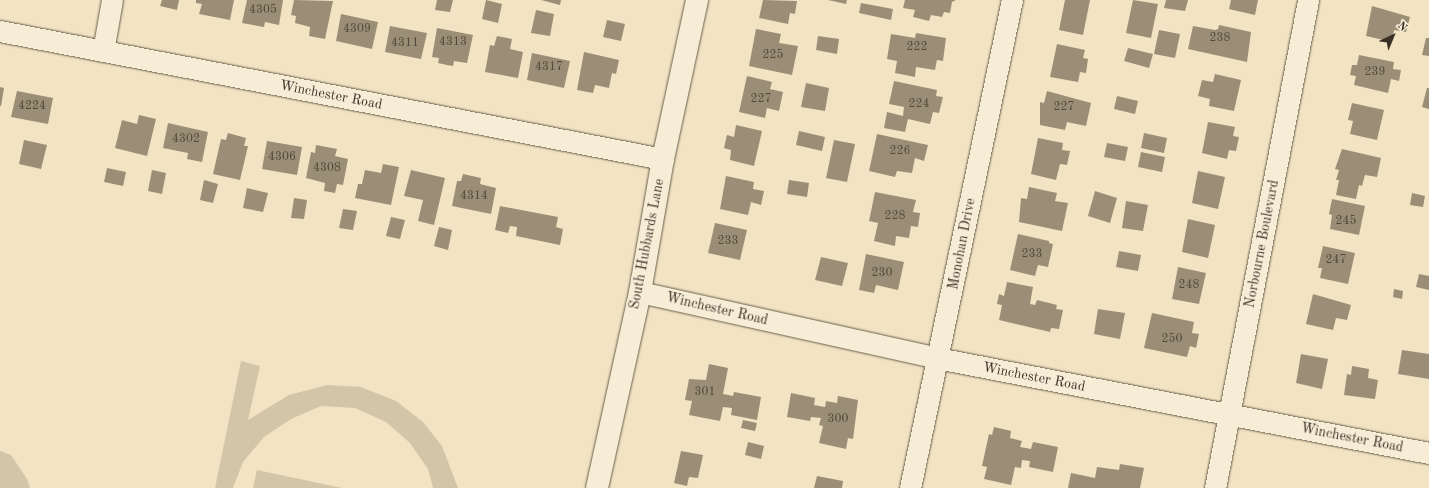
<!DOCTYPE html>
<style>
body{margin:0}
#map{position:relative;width:1429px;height:488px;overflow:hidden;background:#f2e4c2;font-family:"Old Standard TT",serif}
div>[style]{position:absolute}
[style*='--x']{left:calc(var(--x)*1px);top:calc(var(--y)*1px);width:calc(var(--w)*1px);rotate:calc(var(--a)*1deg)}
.green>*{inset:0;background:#d3c5a7}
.building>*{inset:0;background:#9a8e77}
.roads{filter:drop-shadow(0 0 1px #695d4d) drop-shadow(0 0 1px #695d4d)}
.minor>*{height:21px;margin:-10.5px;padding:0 10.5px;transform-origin:10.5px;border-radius:10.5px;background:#f7edd7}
.tertiary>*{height:22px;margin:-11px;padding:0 11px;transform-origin:11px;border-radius:11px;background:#f7edd7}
span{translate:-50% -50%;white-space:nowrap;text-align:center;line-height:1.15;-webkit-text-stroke:3.5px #f7edd7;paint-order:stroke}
.number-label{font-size:12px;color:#53483a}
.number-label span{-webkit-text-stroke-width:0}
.street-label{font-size:14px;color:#3b3026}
.north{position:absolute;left:1373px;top:16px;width:40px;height:40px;-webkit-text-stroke:3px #f7edd7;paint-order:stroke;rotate:44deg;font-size:11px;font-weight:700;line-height:16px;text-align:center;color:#3b3026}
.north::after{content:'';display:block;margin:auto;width:14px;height:18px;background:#3b3026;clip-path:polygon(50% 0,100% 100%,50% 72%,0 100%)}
</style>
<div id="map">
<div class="green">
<i style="clip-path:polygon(241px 361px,260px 366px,248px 420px,289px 395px,327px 385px,361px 387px,396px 401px,423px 422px,442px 446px,458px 488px,433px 488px,428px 469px,410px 443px,386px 422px,355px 408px,321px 406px,291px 419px,264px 437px,243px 462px,233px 488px,215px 488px)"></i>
<i style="clip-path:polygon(0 451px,11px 455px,27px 479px,30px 488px,0 488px)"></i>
<i style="clip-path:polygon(257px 470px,342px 488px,253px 488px)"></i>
</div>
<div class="building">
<i style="clip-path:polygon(162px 0,179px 0,177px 10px,160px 6px)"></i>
<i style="clip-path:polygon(196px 0,234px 0,230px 20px,199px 14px,202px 4px,196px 3px)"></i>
<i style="clip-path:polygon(247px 0,283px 0,279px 25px,265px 22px,264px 27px,242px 23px)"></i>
<i style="clip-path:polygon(294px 0,333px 1px,325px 39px,309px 36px,310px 27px,295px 23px,296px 16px,291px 15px)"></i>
<i style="clip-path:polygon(437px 0,453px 0,450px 12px,435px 10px)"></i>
<i style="clip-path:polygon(486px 0,502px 4px,498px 23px,482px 19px)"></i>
<i style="clip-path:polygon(541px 0,561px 0,560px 5px)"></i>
<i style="clip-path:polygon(763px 0,797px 1px,795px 14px,790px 13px,788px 24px,759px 18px)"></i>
<i style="clip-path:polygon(828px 0,847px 0,846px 4px)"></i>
<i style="clip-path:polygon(905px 0,956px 0,952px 2px,950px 13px,944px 12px,942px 17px,931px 15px,929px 21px,913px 17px,915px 10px,903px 8px)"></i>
<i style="clip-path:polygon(1065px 0,1090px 0,1083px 35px,1059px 30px)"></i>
<i style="clip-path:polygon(1133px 0,1158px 4px,1151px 38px,1126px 33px)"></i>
<i style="clip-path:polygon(1166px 0,1188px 0,1185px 11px,1164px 8px)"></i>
<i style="clip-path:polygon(1231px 0,1258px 0,1255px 15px,1229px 9px)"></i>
<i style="clip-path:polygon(861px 3px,893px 9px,891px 20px,859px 13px)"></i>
<i style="clip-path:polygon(1372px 6px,1410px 17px,1406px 32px,1394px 30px,1392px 42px,1366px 36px)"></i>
<i style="clip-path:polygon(536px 10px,554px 14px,550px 36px,531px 33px)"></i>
<i style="clip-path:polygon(341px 14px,378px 22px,372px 49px,336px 41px)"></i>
<i style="clip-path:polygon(607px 20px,625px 24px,621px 41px,603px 37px)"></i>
<i style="clip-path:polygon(1219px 25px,1251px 32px,1247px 62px,1188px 49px,1193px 26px,1215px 30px,1218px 29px)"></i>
<i style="clip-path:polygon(390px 26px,427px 33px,421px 59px,385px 52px)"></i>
<i style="clip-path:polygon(437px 28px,473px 35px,467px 63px,454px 61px,453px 66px,447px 65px,438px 63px,439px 58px,432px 57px)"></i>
<i style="clip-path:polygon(756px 29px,781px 34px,779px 43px,798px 46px,792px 75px,749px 66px)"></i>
<i style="clip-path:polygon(1159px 30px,1180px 34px,1175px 58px,1154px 54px)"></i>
<i style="clip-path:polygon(916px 33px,946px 38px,943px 61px,937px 60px,935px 70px,916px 67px,915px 77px,895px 73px,897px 61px,887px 59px,891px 34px,915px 38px)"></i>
<i style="clip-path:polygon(497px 36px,512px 39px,510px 49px,523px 52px,518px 78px,485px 72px,490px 45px,494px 46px)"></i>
<i style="clip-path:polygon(818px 36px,839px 39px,837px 54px,816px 50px)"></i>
<i style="clip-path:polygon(1426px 38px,1429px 38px,1429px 56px,1422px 55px)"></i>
<i style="clip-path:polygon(1057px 44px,1085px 50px,1083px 58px,1088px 59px,1086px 73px,1080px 72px,1078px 82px,1050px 77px)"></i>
<i style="clip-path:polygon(1128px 48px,1153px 54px,1149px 68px,1124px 61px)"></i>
<i style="clip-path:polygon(584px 52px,619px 60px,616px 74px,612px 73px,609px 88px,595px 85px,593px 93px,577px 90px)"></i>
<i style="clip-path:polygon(532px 53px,570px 61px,564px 88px,527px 80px)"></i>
<i style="clip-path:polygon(1359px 55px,1394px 62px,1393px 69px,1401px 70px,1399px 81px,1391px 79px,1388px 93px,1354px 85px,1356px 76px,1350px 75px,1352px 65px,1357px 65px)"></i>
<i style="clip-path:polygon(1215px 74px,1241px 80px,1234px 111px,1209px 106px,1210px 99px,1198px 96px,1202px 80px,1213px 82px)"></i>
<i style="clip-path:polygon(747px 76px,772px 82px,770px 89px,783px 92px,779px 111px,767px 108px,765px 118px,739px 112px)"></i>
<i style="clip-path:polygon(894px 81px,937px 90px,936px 96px,943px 97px,939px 113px,933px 112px,930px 124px,908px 119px,905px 132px,884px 128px,887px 112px,903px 116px,904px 107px,889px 104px)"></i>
<i style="clip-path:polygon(806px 83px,829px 88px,825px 111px,801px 107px)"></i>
<i style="clip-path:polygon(0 87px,4px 88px,1px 106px,0 106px)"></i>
<i style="clip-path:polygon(1427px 88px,1429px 88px,1429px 109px,1422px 107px)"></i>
<i style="clip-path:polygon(17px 91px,53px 98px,48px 124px,11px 117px)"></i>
<i style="clip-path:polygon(1047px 91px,1091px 103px,1086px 126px,1067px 122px,1065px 130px,1040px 125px,1040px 102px,1044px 103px)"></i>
<i style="clip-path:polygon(1117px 96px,1138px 101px,1135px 114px,1114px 109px)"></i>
<i style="clip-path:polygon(1352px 103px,1384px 110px,1377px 140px,1350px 134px,1353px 121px,1348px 120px)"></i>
<i style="clip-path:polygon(139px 115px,156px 119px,147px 156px,115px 148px,122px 120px,137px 124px)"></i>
<i style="clip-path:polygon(1208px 122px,1235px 127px,1233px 136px,1239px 137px,1236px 151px,1229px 150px,1227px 159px,1202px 153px)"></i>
<i style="clip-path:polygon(168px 123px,208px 132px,202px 162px,187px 159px,188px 153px,163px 148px)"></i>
<i style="clip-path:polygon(736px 125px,762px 131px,754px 166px,730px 160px,731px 150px,724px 148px,727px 135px,734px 137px)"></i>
<i style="clip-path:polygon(799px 131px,825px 137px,822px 151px,796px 145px)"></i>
<i style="clip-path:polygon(228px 133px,246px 138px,244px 146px,248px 146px,240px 180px,213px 174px,221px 139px,226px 140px)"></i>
<i style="clip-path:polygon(1144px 133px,1167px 138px,1164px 153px,1141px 148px)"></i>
<i style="clip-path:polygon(877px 134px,928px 145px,924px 161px,915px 158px,912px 173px,897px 171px,895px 177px,869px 171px)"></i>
<i style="clip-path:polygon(1038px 138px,1063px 143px,1062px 150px,1070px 151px,1067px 165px,1060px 164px,1056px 180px,1031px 174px)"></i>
<i style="clip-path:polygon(24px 140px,47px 145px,41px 169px,19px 164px)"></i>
<i style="clip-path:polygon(834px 140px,855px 144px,847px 182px,826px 178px)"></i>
<i style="clip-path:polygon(267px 141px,302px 147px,297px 175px,262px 169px)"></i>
<i style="clip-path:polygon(1107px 143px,1128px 147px,1125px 161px,1104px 157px)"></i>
<i style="clip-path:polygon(316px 145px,337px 149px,335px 156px,348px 159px,343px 185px,337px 184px,335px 193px,324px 191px,325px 183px,306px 178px,311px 152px,315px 153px)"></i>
<i style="clip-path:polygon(1342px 149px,1381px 158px,1377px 177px,1365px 175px,1362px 186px,1359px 185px,1356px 199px,1336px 195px,1339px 180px,1336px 180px,1339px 170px,1335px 169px)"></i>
<i style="clip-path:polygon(1141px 152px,1165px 157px,1162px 172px,1138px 167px)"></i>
<i style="clip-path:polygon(383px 164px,399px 167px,391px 205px,355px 198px,358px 184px,362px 184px,365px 170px,381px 173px)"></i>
<i style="clip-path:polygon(107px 168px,126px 172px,123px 186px,104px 182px)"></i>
<i style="clip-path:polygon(152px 170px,166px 173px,162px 194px,148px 191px)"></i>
<i style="clip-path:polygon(411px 170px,445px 178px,434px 225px,418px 221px,423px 200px,404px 196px)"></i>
<i style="clip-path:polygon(1198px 171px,1225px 177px,1218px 209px,1192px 203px)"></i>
<i style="clip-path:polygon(463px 174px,481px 178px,480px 184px,496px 188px,491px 214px,452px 206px,457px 181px,461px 181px)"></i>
<i style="clip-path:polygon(726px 176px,754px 182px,753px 189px,764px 191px,761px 205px,751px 202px,748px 215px,720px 209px)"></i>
<i style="clip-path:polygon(204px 180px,218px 184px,213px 203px,200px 200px)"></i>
<i style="clip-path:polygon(789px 180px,809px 183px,807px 197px,787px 194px)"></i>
<i style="clip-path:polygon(1029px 187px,1057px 193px,1055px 201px,1068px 203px,1062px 231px,1019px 222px,1021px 198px,1027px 199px)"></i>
<i style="clip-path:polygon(247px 188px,268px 193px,263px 212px,243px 208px)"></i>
<i style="clip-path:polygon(1095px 191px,1117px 198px,1110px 223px,1088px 216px)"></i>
<i style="clip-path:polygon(875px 192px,916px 200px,913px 212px,920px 213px,918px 227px,911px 226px,909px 238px,896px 236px,895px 246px,874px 241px,878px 223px,869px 221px)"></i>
<i style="clip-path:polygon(1412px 193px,1425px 196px,1423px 207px,1410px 205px)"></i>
<i style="clip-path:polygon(294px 198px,307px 200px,304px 219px,291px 218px)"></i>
<i style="clip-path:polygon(1332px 199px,1365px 206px,1359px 235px,1330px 229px,1332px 215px,1329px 214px)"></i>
<i style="clip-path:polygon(1126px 201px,1148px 205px,1143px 231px,1122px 228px)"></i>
<i style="clip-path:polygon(500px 206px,558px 217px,556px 227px,563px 229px,560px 245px,516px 236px,517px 227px,510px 226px,508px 233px,495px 230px)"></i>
<i style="clip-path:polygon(343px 209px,357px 211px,353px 230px,339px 228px)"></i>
<i style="clip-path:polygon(391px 217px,405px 220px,400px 239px,386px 236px)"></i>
<i style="clip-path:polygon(1188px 219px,1215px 225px,1208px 258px,1182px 252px)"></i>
<i style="clip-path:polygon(715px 223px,747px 230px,740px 260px,708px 253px)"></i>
<i style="clip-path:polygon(439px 227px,452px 230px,448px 250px,434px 246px)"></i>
<i style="clip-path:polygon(1018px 234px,1049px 241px,1049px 243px,1053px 244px,1048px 267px,1038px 265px,1035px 276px,1010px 270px)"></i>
<i style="clip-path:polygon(1323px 246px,1355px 253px,1348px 284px,1320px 278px,1322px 268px,1318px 268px)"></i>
<i style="clip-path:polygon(1119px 251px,1141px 255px,1138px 271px,1116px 267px)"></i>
<i style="clip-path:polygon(866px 254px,904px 262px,898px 290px,876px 285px,874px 293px,859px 290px)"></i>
<i style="clip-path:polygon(821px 257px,848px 263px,842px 286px,815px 280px)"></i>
<i style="clip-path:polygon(1178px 267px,1206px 273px,1199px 304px,1172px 299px)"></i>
<i style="clip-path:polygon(1419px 274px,1429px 276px,1429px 290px,1416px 287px)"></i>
<i style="clip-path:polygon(1007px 282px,1033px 287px,1030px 304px,1035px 305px,1037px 300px,1057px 305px,1056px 309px,1063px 310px,1059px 329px,1051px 328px,1050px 332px,999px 320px,1002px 305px,997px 304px,999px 294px,1004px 296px)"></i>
<i style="clip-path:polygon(1394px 289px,1403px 291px,1402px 299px,1393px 297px)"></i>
<i style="clip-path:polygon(1313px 294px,1351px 305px,1347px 320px,1336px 318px,1333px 330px,1306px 324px)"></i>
<i style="clip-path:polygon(1098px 309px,1125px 313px,1120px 339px,1094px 334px)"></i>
<i style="clip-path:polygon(1152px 313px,1194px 322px,1192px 333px,1199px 334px,1196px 348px,1190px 346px,1187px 357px,1144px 348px)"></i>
<i style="clip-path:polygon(1402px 350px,1429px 354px,1429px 379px,1398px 374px)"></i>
<i style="clip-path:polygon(1301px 354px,1328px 359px,1322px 389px,1296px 383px)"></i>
<i style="clip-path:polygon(709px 364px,728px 368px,723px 394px,733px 396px,734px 392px,761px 397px,757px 420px,731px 415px,732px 408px,723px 407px,720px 421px,689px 415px,692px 401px,685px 400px,689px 379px,706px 380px)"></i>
<i style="clip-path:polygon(1352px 366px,1369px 369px,1368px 378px,1378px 380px,1375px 399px,1344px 395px,1347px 374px,1351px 375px)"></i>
<i style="clip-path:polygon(791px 393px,815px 398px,814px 405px,825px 407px,826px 401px,837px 403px,838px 396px,858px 400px,853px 439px,848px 438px,846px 449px,819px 443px,823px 426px,819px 425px,821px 418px,811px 417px,810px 421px,787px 417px)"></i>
<i style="clip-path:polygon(743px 420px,757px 423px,755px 431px,741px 428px)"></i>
<i style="clip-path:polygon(994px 427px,1011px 431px,1010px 438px,1022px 441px,1020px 447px,1031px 449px,1033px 442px,1058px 447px,1053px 472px,1029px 467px,1030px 461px,1022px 460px,1021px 468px,1015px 467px,1011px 485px,984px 479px,987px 467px,982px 466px,989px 434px,992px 435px)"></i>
<i style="clip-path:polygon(748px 442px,764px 446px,761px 459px,745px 455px)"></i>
<i style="clip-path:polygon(681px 451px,703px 455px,698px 478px,689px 477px,687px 486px,674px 483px)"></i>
<i style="clip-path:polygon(1120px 464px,1144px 468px,1140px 488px,1068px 488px,1071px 473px,1095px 478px,1097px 467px,1119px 470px)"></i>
<i style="clip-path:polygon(817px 476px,843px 481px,842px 488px,814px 488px)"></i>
</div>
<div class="roads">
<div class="minor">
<i style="--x:0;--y:31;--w:675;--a:10.93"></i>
<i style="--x:103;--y:51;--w:52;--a:-80"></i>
<i style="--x:640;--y:292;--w:304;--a:12.5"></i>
<i style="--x:937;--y:358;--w:501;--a:10.93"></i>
<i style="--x:910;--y:488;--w:499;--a:-78.2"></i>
<i style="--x:1215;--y:488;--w:497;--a:-79.2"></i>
</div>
<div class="tertiary">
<i style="--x:597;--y:488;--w:201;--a:-77.6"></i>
<i style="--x:640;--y:292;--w:135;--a:-80.2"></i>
<i style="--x:663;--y:159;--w:163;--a:-77.9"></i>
</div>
</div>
<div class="number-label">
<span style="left:263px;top:11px">4305</span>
<span style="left:357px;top:30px">4309</span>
<span style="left:1220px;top:39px">238</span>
<span style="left:453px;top:43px">4313</span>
<span style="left:405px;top:44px">4311</span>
<span style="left:917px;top:48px">222</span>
<span style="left:773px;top:56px">225</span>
<span style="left:549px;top:68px">4317</span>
<span style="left:1375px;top:73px">239</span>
<span style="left:761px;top:100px">227</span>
<span style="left:919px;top:105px">224</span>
<span style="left:32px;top:107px">4224</span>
<span style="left:1064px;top:108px">227</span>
<span style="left:186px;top:140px">4302</span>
<span style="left:900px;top:152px">226</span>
<span style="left:282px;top:158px">4306</span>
<span style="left:327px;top:169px">4308</span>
<span style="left:474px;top:197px">4314</span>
<span style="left:895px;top:217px">228</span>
<span style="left:1346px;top:222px">245</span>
<span style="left:728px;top:242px">233</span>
<span style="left:1032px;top:255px">233</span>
<span style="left:1336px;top:261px">247</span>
<span style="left:882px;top:274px">230</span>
<span style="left:1189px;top:286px">248</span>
<span style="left:1172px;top:340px">250</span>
<span style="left:705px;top:393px">301</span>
<span style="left:838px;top:420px">300</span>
</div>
<div class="street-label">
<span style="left:331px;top:95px;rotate:11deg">Winchester Road</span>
<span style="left:647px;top:244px;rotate:-79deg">South Hubbards Lane</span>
<span style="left:962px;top:244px;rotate:-79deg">Monohan Drive</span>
<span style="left:1262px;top:244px;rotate:-79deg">Norbourne Boulevard</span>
<span style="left:717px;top:309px;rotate:13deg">Winchester Road</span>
<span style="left:1034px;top:377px;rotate:11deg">Winchester Road</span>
<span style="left:1352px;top:438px;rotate:11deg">Winchester Road</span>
</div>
<div class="north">N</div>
</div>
